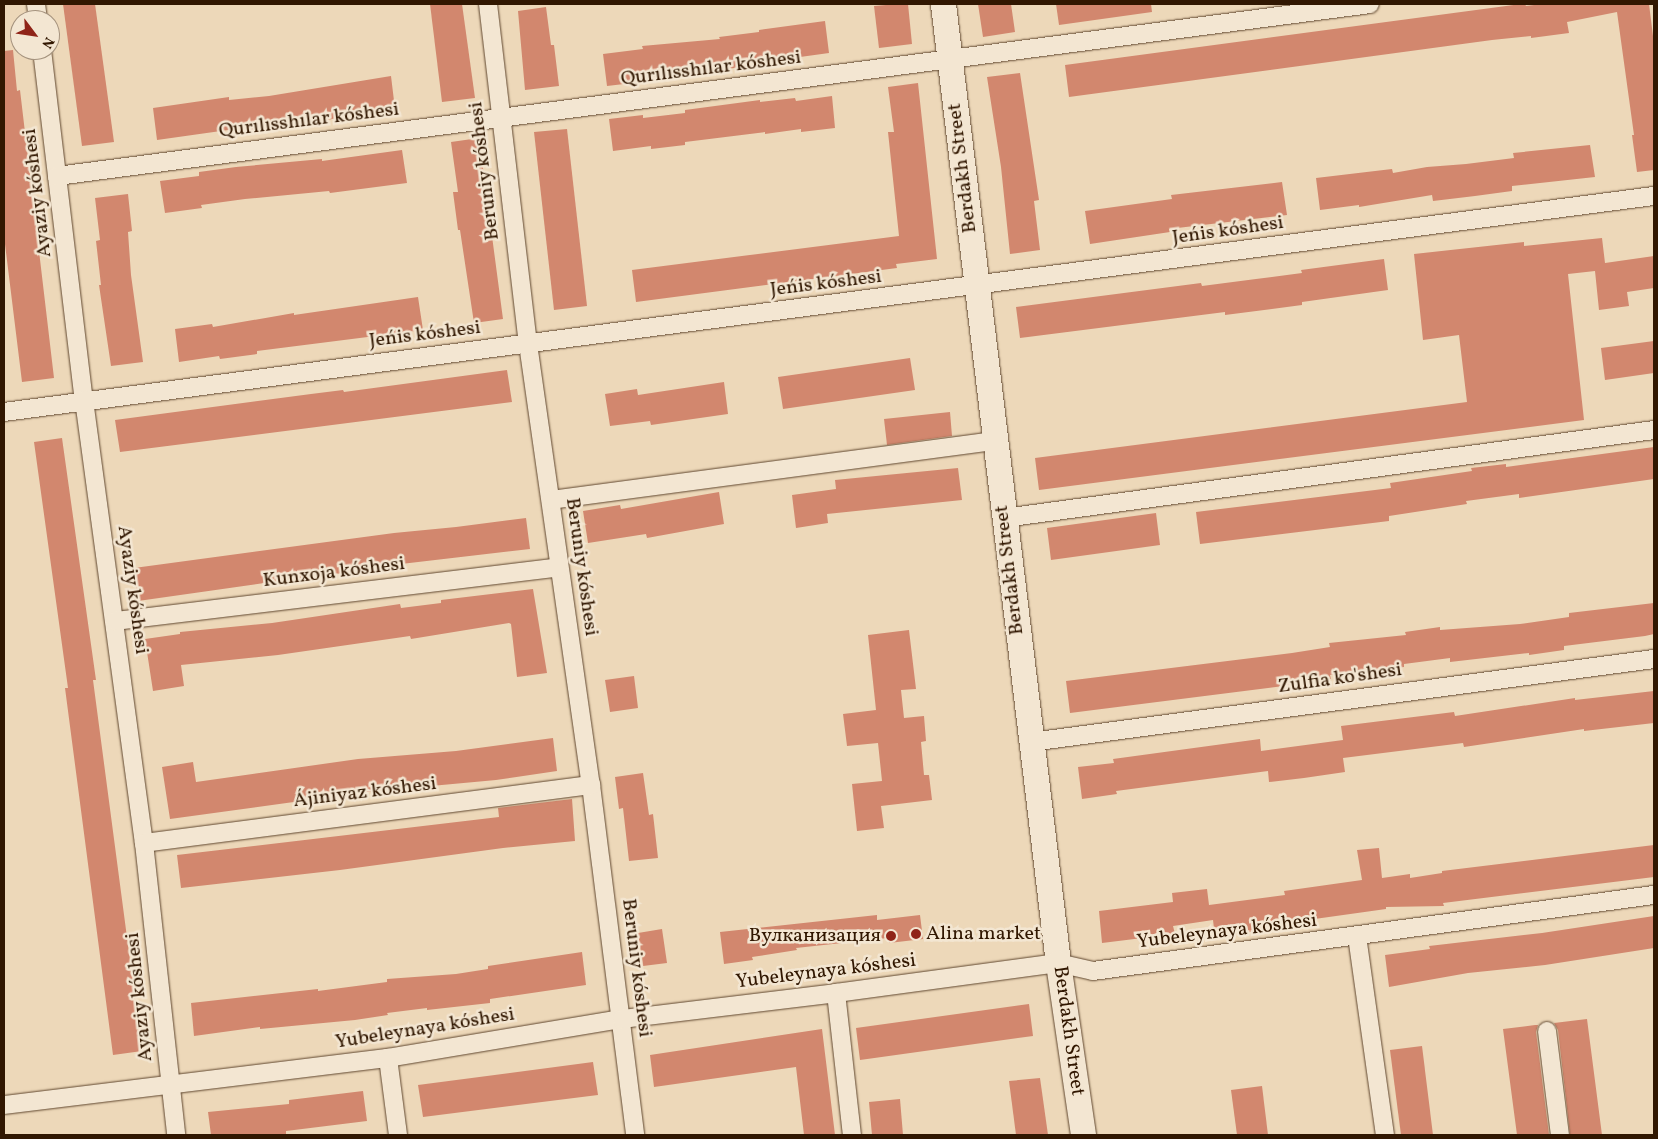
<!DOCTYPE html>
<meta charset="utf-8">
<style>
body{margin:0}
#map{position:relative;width:1658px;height:1139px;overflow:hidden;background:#edd8b9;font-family:Vollkorn,serif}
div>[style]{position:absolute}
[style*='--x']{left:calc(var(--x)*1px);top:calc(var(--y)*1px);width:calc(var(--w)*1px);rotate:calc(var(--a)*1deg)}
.building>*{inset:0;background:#d2876e}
.roads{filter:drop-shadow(0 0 1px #60472f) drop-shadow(0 0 1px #60472f)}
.street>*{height:18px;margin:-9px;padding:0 9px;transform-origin:9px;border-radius:9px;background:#f3e6d2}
.secondary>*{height:25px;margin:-12.5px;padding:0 12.5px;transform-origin:12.5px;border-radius:12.5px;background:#f3e6d2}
.dots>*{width:14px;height:14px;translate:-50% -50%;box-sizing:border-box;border:2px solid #f3e6d2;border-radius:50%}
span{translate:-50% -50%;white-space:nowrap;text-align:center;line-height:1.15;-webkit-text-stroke:5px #f3e6d2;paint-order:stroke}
.street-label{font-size:20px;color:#311701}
.poi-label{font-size:20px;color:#311701}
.left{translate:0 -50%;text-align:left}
.right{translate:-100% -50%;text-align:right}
.frame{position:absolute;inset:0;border:5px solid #311701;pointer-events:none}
.north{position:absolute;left:10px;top:10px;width:50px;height:50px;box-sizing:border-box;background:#f3e6d2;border:1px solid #a5937e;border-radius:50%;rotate:121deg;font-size:14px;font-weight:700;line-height:20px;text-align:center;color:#311701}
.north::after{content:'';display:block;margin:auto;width:18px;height:22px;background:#8f2418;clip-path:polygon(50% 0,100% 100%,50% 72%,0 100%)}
</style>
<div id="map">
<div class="building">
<i style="clip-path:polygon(63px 4px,95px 4px,114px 142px,82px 146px)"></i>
<i style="clip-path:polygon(430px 4px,462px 4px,475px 98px,442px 102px)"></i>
<i style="clip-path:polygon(898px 4px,908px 4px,912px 44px,879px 48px,874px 6px)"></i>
<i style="clip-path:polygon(978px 4px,1011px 4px,1015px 32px,983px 37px)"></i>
<i style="clip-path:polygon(1056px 4px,1151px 4px,1152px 12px,1059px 25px)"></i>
<i style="clip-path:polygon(1521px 4px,1525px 4px,1526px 6px,1542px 4px,1649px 4px,1654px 44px,1654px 170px,1637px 172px,1632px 135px,1634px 135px,1617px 12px,1567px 22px,1569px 33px,1531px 38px,1531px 36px,1492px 40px,1069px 97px,1065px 65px)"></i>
<i style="clip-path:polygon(546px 7px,551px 45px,554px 45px,559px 86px,525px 90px,518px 11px)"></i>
<i style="clip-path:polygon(825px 21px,829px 53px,757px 63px,757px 65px,719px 70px,719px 72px,685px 76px,684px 73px,641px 78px,641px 82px,607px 86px,603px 54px,643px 49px,642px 46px,720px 39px,719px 37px,759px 32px,759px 30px)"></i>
<i style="clip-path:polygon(13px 50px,17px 91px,20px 90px,54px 378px,22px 382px,4px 236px,4px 51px)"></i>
<i style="clip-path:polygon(1020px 73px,1039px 200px,1034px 201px,1040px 250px,1010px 254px,1001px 167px,987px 77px)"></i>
<i style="clip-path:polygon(391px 76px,395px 109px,276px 128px,236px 132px,235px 129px,157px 140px,153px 108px,229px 97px,229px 100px,269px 96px)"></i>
<i style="clip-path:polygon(918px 83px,937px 259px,896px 264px,897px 268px,636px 302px,632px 270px,899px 236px,888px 132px,894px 132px,888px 87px)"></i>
<i style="clip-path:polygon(832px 96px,835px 128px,801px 132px,801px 129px,765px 134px,765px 132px,685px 142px,685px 145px,651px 149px,651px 146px,613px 151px,609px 119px,643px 115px,643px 118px,685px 113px,685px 110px,760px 100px,760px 102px,795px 98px,796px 101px)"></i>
<i style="clip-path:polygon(567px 129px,587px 306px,554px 310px,534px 132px)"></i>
<i style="clip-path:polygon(479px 138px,503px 319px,474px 323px,460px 230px,458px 230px,453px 192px,458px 192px,451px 142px)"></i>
<i style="clip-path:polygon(1590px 145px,1595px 177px,1512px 186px,1512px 191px,1475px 196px,1433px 201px,1432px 195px,1359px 207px,1359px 205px,1320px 210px,1316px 178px,1392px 169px,1393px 173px,1427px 167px,1466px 164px,1514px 158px,1513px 153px)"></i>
<i style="clip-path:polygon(402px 150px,407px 183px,330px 193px,329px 191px,245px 199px,201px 205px,202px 208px,165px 213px,160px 181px,199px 176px,199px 172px,236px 167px,322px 159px,322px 161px)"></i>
<i style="clip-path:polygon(1282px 182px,1287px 215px,1169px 229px,1170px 232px,1090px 244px,1085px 211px,1172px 199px,1171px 195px)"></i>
<i style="clip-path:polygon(128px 194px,132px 231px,128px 232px,131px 275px,143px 362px,111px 366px,99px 285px,101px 285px,96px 241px,100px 240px,95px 198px)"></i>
<i style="clip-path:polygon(1602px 238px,1605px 263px,1654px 256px,1654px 288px,1627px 292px,1629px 306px,1599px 310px,1595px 271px,1568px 274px,1584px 420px,1039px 490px,1035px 458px,1467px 402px,1459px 335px,1423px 340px,1414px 254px,1524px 242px,1524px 246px)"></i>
<i style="clip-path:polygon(1384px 259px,1388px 290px,1302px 302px,1302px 305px,1225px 315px,1225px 312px,1020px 338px,1016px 307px,1201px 283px,1202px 286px,1256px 279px,1302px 273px,1301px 270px)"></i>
<i style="clip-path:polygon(418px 297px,423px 330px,257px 351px,257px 354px,220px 359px,219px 356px,179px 362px,175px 329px,212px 324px,213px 327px,294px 313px,294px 315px)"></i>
<i style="clip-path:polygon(1654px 341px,1654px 373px,1605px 380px,1601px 348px)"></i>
<i style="clip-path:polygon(910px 358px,915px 390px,783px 409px,778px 377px)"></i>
<i style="clip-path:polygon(507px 370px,512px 402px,120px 452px,115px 420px,311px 394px,343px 390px,344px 392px)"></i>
<i style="clip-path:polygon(724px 382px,728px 414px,651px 425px,650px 421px,610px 426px,605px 394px,637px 389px,638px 395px)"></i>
<i style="clip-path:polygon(950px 412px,952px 436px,887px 445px,884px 419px)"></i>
<i style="clip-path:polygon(62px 438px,96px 680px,93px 680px,142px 1051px,113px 1055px,65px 688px,68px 688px,34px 442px)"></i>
<i style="clip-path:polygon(1654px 447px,1654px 479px,1519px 498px,1519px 494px,1466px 501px,1467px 504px,1389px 516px,1389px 521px,1200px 544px,1196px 512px,1391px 488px,1390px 483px,1472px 471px,1471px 468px,1506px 464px,1506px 467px)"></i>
<i style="clip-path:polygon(958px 468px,962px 500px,827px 514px,828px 523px,796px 528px,792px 495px,836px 489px,835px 480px)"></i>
<i style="clip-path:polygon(719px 492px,724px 524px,647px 538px,646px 534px,588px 543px,583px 511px,620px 505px,621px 509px)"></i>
<i style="clip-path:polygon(1156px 513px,1160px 545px,1051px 560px,1047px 528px)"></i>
<i style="clip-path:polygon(526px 518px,530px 549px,401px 564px,272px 584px,271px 582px,138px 601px,134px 568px,394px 533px,456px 527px)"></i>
<i style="clip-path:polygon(533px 589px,547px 673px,517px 677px,511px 624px,509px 623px,411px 639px,410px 636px,278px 655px,181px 665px,184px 686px,153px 691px,145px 639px,180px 634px,180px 632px,272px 623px,400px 604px,401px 608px,441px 603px,441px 600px)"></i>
<i style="clip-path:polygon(1654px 603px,1654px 634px,1645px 636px,1564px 646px,1564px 650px,1529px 655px,1529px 653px,1450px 662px,1450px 658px,1404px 664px,1404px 667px,1330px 675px,1331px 679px,1291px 685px,1070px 713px,1066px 681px,1292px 653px,1330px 647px,1329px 643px,1406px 635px,1405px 632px,1440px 627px,1440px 630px,1520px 624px,1569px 617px,1569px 613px)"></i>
<i style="clip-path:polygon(909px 630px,916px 689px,901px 690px,904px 718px,924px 716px,926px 741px,921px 742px,924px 775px,929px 775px,932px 800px,881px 806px,884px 828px,857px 831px,852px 784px,882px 781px,878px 743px,847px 746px,843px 714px,876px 710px,868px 635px)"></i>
<i style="clip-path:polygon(634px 676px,638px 708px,610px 712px,605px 680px)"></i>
<i style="clip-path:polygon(1654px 691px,1654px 723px,1584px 731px,1584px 729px,1464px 747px,1463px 743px,1343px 758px,1345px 772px,1304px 778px,1269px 782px,1268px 771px,1116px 791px,1117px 794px,1082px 799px,1078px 767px,1114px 763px,1113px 759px,1260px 739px,1261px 751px,1343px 740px,1341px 726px,1454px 712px,1455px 716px,1575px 698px,1575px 700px)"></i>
<i style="clip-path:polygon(553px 738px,557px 771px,496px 780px,366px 792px,170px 819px,162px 767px,193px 762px,196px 782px,358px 759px,456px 751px)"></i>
<i style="clip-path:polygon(643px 773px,649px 815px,653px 814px,658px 858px,629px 861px,623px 808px,619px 809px,615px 777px)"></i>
<i style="clip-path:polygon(572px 799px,575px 841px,503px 848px,340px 870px,181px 888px,177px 855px,499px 817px,498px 808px)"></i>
<i style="clip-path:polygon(1654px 845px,1654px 877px,1443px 903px,1444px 906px,1386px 907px,1386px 909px,1286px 923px,1286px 927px,1215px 937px,1213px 920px,1173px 926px,1175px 934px,1102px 943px,1099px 911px,1173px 902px,1172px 893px,1207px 889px,1209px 905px,1285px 895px,1284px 891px,1362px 880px,1357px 850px,1379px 848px,1382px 878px,1410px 874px,1410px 878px,1442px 873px,1442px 871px)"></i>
<i style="clip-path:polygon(877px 915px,877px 920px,920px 915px,923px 939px,889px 943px,888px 938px,796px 948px,797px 950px,752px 957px,753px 960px,724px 964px,720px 932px)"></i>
<i style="clip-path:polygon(1654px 916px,1654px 948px,1545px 965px,1468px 973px,1389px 987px,1385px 955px,1430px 949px,1429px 946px,1542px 933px)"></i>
<i style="clip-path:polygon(662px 929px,667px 963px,643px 966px,638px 933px)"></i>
<i style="clip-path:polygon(582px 952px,586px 985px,490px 999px,490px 1003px,427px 1010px,427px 1008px,387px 1013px,388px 1015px,355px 1020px,260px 1029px,260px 1027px,194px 1036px,191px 1003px,318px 989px,318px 991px,387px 982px,387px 979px,456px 974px,488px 969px,488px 966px)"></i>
<i style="clip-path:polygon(1029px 1004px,1033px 1036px,860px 1060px,856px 1028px)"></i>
<i style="clip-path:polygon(1587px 1019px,1602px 1135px,1570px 1135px,1558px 1030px,1554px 1023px)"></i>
<i style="clip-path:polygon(1535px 1025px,1538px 1025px,1536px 1032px,1549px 1135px,1517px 1135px,1503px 1029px)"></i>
<i style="clip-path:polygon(822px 1029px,835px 1135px,804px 1135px,796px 1067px,654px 1087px,650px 1055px)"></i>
<i style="clip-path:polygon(1422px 1046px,1433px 1135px,1401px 1135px,1390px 1050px)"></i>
<i style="clip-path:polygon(593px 1062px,598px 1095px,423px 1117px,418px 1085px)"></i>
<i style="clip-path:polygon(1040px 1078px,1048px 1135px,1016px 1135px,1009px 1081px)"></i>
<i style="clip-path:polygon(1262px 1086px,1268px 1135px,1237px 1135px,1231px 1090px)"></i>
<i style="clip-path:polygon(363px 1091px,367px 1121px,286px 1131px,286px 1135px,211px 1135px,208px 1112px,289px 1104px,289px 1100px)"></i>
<i style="clip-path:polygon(900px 1099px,903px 1135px,872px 1135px,869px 1102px)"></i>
</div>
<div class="roads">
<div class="street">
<i style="--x:36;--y:4;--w:16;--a:83"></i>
<i style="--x:488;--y:4;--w:342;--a:83.3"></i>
<i style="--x:528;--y:344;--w:445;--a:81.9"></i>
<i style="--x:591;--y:785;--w:353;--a:82.8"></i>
<i style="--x:42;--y:50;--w:353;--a:83.2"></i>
<i style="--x:84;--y:400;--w:447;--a:82.3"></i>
<i style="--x:144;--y:843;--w:294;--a:83.7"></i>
<i style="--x:57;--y:176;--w:1324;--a:-7.46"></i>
<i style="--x:4;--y:412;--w:1664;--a:-7.46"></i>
<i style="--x:551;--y:500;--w:448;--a:-7.6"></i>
<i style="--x:1004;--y:518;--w:656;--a:-7.71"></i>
<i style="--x:115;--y:621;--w:447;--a:-6.9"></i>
<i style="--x:1031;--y:742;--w:629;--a:-7.59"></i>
<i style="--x:144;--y:843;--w:451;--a:-7.4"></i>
<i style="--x:1357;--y:936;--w:201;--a:82"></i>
<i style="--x:836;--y:993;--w:143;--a:83.6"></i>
<i style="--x:1547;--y:1031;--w:105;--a:82.9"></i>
<i style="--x:388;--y:1058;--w:78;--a:82.6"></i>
<i style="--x:4;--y:1105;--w:387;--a:-7"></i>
<i style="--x:388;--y:1058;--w:237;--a:-9.5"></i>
<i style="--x:622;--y:1019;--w:216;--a:-6.9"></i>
<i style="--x:836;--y:993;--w:224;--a:-7.7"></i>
<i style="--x:1058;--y:963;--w:36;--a:13"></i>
<i style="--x:1093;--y:971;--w:566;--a:-7.72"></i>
</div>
<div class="secondary">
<i style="--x:943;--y:4;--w:966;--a:83.16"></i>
<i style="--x:1058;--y:963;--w:174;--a:81.7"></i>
</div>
</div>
<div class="dots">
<i style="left:916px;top:934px;background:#8f2418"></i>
<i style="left:891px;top:936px;background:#8f2418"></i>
</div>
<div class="street-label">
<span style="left:711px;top:69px;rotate:-7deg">Qurılısshılar kóshesi</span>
<span style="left:309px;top:121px;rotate:-7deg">Qurılısshılar kóshesi</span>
<span style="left:963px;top:168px;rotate:-97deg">Berdakh Street</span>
<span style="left:485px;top:171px;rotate:-97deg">Beruniy kóshesi</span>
<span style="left:38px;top:193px;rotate:-97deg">Ayaziy kóshesi</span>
<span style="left:1228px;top:231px;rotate:-8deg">Jeńis kóshesi</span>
<span style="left:826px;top:284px;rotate:-7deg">Jeńis kóshesi</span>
<span style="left:425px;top:335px;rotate:-7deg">Jeńis kóshesi</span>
<span style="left:581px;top:567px;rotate:82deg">Beruniy kóshesi</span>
<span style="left:1010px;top:570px;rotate:-97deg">Berdakh Street</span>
<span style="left:334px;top:573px;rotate:-7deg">Kunxoja kóshesi</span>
<span style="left:132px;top:590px;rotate:82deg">Ayaziy kóshesi</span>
<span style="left:1340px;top:679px;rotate:-8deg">Zulfia ko'shesi</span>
<span style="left:365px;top:793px;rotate:-7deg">Ájiniyaz kóshesi</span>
<span style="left:1227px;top:932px;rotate:-7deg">Yubeleynaya kóshesi</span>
<span style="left:636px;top:968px;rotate:83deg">Beruniy kóshesi</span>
<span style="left:826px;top:972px;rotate:-7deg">Yubeleynaya kóshesi</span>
<span style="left:140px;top:997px;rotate:-96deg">Ayaziy kóshesi</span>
<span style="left:425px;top:1029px;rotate:-9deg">Yubeleynaya kóshesi</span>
<span style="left:1068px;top:1031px;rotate:82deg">Berdakh Street</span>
</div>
<div class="poi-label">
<span class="left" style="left:926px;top:934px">Alina market</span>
<span class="right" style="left:881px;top:936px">Вулканизация</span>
</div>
<div class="frame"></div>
<div class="north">N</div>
</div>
